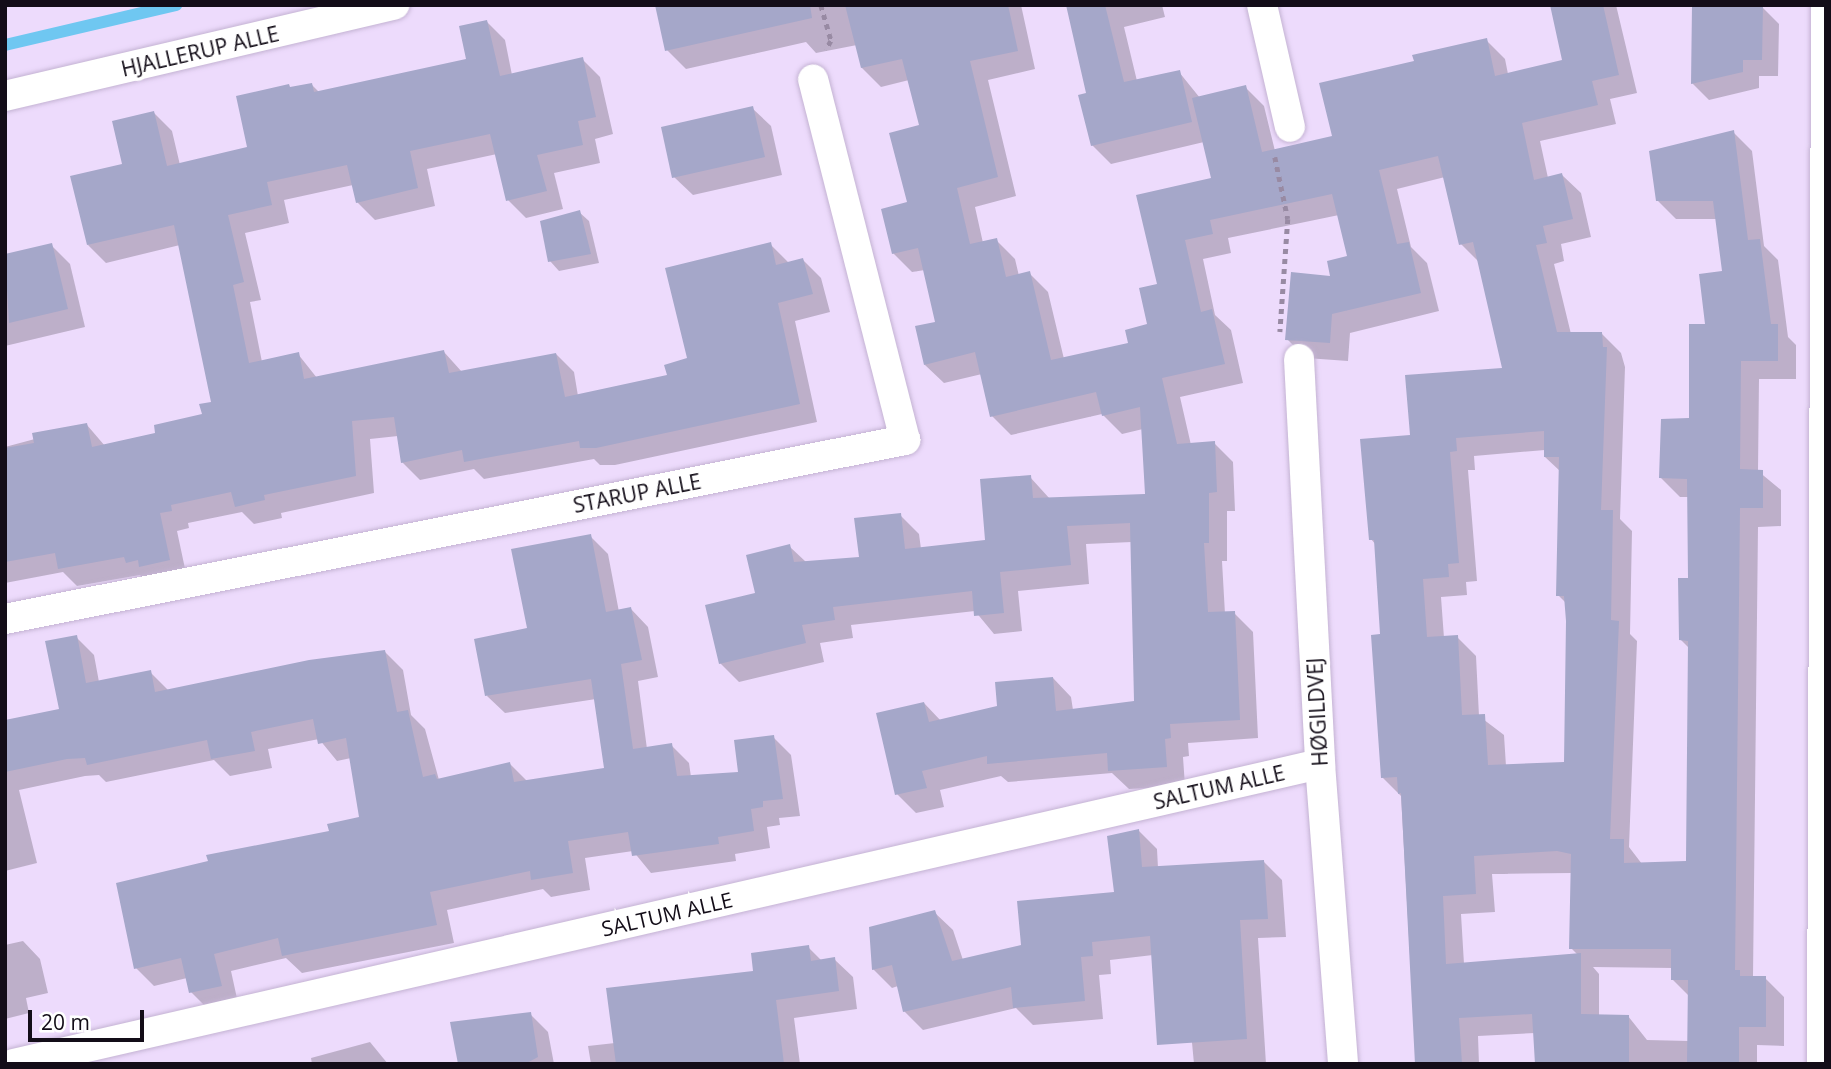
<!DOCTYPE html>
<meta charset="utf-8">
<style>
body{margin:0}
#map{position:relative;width:1831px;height:1069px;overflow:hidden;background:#eddbfc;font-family:"Open Sans",sans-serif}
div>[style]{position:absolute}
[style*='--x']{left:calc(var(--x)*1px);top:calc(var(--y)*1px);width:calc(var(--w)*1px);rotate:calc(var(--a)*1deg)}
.shadow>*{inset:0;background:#0003}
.stream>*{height:12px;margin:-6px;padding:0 6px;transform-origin:6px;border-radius:6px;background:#6fc7f1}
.building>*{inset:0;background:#a5a7c9}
.path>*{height:4.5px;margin-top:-2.25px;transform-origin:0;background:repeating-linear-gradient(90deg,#988aa3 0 5px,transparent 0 10px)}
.roads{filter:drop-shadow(0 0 2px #c4b3d3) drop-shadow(0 0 2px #c4b3d3)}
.minor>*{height:30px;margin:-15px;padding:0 15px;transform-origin:15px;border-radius:15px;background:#fff}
span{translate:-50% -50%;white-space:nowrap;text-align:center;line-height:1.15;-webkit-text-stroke:7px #fff;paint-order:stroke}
.street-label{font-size:21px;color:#130d18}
.frame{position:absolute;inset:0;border:7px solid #130d18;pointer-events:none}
.scale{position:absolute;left:28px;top:1010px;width:116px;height:32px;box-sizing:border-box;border:4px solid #130d18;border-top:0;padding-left:9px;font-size:21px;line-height:24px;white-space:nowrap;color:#130d18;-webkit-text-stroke:5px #fff;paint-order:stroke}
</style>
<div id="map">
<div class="shadow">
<i style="clip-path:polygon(evenodd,657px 5px,1021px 5px,1035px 69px,988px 80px,1016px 196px,975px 207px,983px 243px,996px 240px,1015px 259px,1019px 276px,1029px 273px,1048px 292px,1064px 359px,1130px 344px,1149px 325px,1159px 286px,1213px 179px,1204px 142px,1111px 164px,1092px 145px,1088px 94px,1067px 5px,1162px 5px,1165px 17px,1124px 27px,1137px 81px,1179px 72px,1200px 98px,1245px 87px,1264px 106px,1275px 151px,1334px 137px,1416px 62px,1486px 40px,1505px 59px,1508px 74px,1564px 61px,1551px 5px,1616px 5px,1637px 93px,1610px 99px,1616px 124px,1540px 141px,1548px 178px,1562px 175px,1581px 193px,1591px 237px,1561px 244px,1564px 261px,1554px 264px,1571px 334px,1602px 334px,1621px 353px,1625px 367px,1620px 519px,1632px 531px,1630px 634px,1637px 641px,1629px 847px,1642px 864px,1688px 862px,1689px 648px,1681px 640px,1689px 580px,1689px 497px,1680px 497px,1661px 478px,1690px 420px,1707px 326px,1724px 273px,1717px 219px,1676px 219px,1657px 200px,1733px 132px,1752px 151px,1764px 246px,1778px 260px,1788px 337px,1796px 345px,1796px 379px,1759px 379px,1758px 471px,1781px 490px,1781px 526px,1758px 527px,1753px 978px,1765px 978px,1784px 997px,1784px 1046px,1757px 1045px,1757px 1064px,1537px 1064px,1535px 1033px,1478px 1036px,1479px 1064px,1409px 1064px,1416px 1062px,1401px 796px,1382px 777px,1382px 636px,1376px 545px,1371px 539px,1412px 437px,1505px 370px,1480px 263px,1461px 244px,1445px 177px,1397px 189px,1411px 247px,1427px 263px,1439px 311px,1350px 333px,1348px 361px,1306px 358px,1287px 339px,1350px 257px,1339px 215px,1228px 238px,1231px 253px,1203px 259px,1215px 315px,1231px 330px,1243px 383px,1180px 397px,1191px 445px,1214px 443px,1233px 462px,1235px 511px,1227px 511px,1227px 561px,1222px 561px,1225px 614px,1234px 613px,1253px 632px,1258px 738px,1188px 743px,1189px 756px,1183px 757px,1185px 786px,1129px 789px,1112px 773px,1008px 782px,1001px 776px,940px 790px,944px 807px,916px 813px,897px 794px,924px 703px,941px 721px,999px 707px,1053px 678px,1071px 697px,1073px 710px,1136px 702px,1132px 542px,1086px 544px,1089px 584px,1018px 591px,1022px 631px,994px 634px,975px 611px,851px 625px,853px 638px,820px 643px,824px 662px,739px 682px,720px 663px,789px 546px,806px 562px,861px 558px,900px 515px,919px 534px,921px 549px,987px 542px,1030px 477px,1050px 499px,1146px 495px,1143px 429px,1122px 434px,1102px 414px,1011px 435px,992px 416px,982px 374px,944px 383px,925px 365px,937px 323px,925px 270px,912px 272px,893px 253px,909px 203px,921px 127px,909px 80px,881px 87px,862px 68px,857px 45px,816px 53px,806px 42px,686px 69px,667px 50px,657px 5px,1545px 450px,1545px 457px,1561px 472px,1558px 595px,1566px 603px,1566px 764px,1506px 766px,1504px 735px,1479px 716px,1476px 656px,1457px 637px,1444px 638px,1441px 597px,1467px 595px,1466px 582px,1477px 581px,1468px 470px,1475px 470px,1474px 456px,1545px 450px,657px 5px,1572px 873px,1571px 948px,1578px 955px,1464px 964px,1461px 914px,1495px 912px,1492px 874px,1572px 873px,657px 5px,1593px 967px,1673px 968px,1673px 980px,1689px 996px,1689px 1041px,1647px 1040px,1628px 1016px,1599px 1016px,1599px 974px,1593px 967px)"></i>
<i style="clip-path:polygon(1762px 7px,1779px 24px,1778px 76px,1759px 76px,1759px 88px,1709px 100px,1692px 83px)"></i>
<i style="clip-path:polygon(487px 22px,505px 40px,512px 75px,582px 59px,600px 77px,613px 134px,595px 139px,600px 163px,554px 173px,563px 209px,526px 218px,508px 200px,497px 154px,427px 169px,435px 206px,375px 220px,357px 202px,353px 185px,284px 200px,289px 223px,245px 233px,261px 300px,250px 302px,262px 362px,298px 354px,317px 378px,444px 352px,462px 372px,556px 354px,574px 372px,578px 396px,669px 376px,689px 360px,770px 244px,789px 263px,803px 260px,821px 278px,830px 312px,795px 321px,817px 422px,615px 465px,600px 465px,594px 459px,484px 479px,474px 469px,420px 480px,402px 462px,398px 436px,370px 439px,374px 493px,281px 513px,282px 518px,254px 524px,242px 512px,188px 523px,189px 528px,177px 531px,187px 578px,145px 580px,140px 575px,77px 586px,63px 572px,5px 583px,5px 447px,87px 425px,105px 446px,157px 434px,204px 416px,213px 403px,180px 245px,106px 263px,88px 245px,154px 113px,172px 131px,180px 165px,249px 148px,292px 89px,312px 85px,319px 92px,468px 61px)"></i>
<i style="clip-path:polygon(752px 108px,771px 126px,782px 175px,693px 195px,674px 177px)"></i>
<i style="clip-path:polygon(579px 212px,589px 221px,599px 263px,559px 271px,550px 261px)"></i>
<i style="clip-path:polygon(51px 245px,70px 264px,85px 327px,5px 346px,5px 256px)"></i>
<i style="clip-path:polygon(590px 536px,608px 554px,619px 612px,631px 609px,648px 627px,658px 677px,638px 681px,647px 749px,671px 745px,689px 763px,691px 777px,740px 774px,773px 737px,791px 755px,800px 816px,779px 818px,780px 825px,767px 827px,770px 848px,735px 854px,736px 861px,651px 873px,633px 851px,585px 858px,590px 890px,551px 897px,543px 889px,447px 910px,454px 943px,302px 973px,286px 958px,231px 971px,238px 1003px,209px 1010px,191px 992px,187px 978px,154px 986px,136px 968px,331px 832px,361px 819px,351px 758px,337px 761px,319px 739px,268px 749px,272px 768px,230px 776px,214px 760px,106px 782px,99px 775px,85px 776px,19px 790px,37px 863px,5px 871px,5px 722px,61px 710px,76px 637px,94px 655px,99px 682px,150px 672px,168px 690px,385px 652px,403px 670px,411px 715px,425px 729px,439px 780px,510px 764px,528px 782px,606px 769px,596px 699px,505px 713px,487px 696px)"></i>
<i style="clip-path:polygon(1138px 830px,1157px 849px,1158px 868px,1264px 862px,1282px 880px,1286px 937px,1258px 938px,1266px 1064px,1194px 1064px,1191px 1032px,1153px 955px,1110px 960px,1111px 974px,1099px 975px,1103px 1019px,1033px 1025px,1016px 1008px,923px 1030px,904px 1011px,898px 986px,892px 988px,873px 969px,934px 912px,953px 930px,963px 960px,1023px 947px,1115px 894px)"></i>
<i style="clip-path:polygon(23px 941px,40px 959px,48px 993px,26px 998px,29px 1013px,5px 1019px,5px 945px)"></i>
<i style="clip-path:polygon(808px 947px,822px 961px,834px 959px,853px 977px,857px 1009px,794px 1018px,800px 1064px,591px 1064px,588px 1046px,615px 1043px)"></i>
<i style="clip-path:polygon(530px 1014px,548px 1032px,554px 1064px,459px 1064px)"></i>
<i style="clip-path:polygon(370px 1042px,388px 1064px,312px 1064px,311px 1058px)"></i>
</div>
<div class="stream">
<i style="--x:5;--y:45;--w:176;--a:-13.2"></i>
</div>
<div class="building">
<i style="clip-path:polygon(655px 5px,810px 5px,812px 18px,665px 51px)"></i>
<i style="clip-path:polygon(evenodd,845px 5px,1008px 5px,1018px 51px,970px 61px,998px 177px,957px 188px,970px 244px,997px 238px,1006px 277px,1030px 271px,1051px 360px,1128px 343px,1125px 330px,1147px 324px,1139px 288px,1157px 284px,1136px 195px,1211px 178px,1192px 98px,1246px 85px,1262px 152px,1332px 136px,1319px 83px,1414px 61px,1412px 55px,1487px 38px,1495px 76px,1562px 60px,1550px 5px,1603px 5px,1619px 75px,1592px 81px,1598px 105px,1522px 123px,1534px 180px,1562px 173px,1573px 219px,1543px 226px,1547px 243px,1536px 245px,1557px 332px,1602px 332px,1603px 347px,1607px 347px,1601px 510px,1613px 510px,1611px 620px,1619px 621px,1610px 839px,1624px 839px,1624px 863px,1686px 861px,1688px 641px,1679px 640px,1678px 578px,1688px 578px,1687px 479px,1659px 478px,1661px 419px,1689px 418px,1689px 324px,1705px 324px,1699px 274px,1722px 271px,1713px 201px,1656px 201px,1649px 151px,1734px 130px,1748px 240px,1760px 239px,1771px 324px,1778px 324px,1778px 361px,1741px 361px,1740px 469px,1763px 470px,1763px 508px,1740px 508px,1735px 970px,1740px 970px,1740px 976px,1766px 976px,1766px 1027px,1739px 1027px,1739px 1064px,1687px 1064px,1688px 980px,1671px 980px,1671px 949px,1569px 949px,1571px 854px,1557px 851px,1474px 856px,1476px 894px,1443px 896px,1446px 964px,1581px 953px,1581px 1014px,1629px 1015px,1629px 1064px,1535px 1064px,1532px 1014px,1459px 1018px,1462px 1064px,1415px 1064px,1401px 793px,1398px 794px,1397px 777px,1381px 778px,1371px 635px,1380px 634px,1374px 540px,1369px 540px,1360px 439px,1410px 435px,1405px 375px,1502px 368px,1473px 242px,1459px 245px,1438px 156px,1379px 170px,1397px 244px,1409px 242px,1421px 293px,1332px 314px,1330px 343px,1285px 340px,1291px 272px,1330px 276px,1327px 261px,1347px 256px,1332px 194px,1210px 220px,1213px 234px,1185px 240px,1201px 312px,1212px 309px,1225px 364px,1162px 378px,1177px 444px,1215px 441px,1217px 492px,1209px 493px,1209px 543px,1204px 543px,1208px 612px,1235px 611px,1240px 720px,1170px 724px,1171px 738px,1165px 739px,1167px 767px,1108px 771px,1107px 753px,987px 764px,987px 756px,922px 771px,927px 788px,895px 795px,876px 713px,924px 702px,929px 722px,997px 706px,995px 682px,1053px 677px,1056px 711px,1134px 701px,1130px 523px,1067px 526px,1071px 565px,1000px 572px,1004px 613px,974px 616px,972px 591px,833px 607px,835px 620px,802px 625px,806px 643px,719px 664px,705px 605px,755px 593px,746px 555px,790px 544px,794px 562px,859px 557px,854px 518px,901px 513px,905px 549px,985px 540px,980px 479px,1031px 475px,1033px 498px,1145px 494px,1140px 407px,1102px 416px,1096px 392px,990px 417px,975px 352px,924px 365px,915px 326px,935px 322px,918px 248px,892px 254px,881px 209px,907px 202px,889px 133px,919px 125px,902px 59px,861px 68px,845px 5px,1544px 431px,1544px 457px,1559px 457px,1556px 596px,1564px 596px,1566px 621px,1564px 762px,1488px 765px,1485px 714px,1462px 715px,1458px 635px,1427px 637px,1423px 579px,1449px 577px,1448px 564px,1459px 563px,1450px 452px,1457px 451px,1456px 438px,1544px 431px)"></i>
<i style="clip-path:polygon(1066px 5px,1105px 5px,1124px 82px,1180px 70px,1192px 122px,1091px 146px,1078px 95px,1086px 93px)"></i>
<i style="clip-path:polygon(1692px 5px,1763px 5px,1762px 60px,1743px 60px,1743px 72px,1691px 84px)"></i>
<i style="clip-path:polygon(487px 20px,500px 76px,583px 57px,596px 117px,578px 121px,583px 145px,537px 155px,547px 191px,506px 201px,490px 134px,410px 151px,418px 188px,356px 203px,347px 165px,267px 182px,272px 205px,228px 215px,244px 282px,233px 285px,249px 363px,299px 352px,304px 379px,444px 350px,449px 373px,556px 353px,565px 397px,667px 375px,664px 365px,687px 358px,665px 268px,771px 242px,776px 265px,803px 258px,813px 294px,778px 303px,800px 404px,596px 448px,580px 448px,579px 441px,464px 462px,462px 450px,401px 463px,394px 417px,352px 421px,356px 476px,264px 495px,265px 500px,235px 507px,231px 492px,171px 505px,172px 511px,160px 513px,170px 560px,139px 567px,138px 560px,126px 563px,124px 557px,58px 569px,55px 553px,5px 562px,5px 448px,34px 443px,32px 433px,87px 423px,92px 447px,155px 433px,154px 425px,202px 414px,199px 404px,211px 402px,174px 225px,87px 245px,70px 176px,122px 164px,112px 121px,154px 111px,167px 166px,247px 147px,236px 96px,289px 84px,290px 87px,312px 83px,314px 92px,466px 59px,459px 26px)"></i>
<i style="clip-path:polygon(753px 106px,765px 157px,672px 178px,661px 127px)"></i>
<i style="clip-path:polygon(580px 210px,591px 254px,548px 262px,540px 221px)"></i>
<i style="clip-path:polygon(52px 243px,68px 309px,9px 323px,5px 254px)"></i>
<i style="clip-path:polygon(591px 534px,606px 612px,631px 607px,632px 612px,642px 660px,621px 664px,633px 749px,672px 743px,677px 776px,738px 772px,734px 740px,774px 735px,783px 799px,763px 801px,763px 807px,751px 809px,754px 831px,718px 837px,719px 844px,632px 856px,628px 832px,568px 841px,573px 873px,531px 880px,530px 871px,430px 892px,437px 925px,282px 956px,278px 938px,214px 954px,222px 986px,189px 993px,181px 958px,134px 969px,116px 883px,208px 861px,206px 855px,329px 831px,327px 824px,359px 817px,346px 738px,318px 744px,313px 719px,251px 732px,255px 751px,211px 759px,207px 740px,87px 765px,85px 758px,67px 759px,5px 772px,5px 720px,59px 709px,45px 641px,77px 635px,86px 683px,151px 670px,155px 692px,309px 660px,385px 650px,397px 712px,408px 710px,423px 777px,435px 774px,437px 779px,510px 762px,514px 782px,604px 768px,591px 679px,485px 696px,474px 639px,527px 628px,511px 549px)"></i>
<i style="clip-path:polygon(1139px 829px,1142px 867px,1264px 860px,1268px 919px,1240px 920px,1247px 1039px,1157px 1045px,1150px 936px,1092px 942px,1093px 956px,1081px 957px,1085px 1001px,1013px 1008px,1011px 987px,903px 1012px,892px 965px,872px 970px,869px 927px,935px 910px,952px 961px,1021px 945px,1017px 901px,1114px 892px,1107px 836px)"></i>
<i style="clip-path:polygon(809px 945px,811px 961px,835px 957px,839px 991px,776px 1000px,784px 1064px,616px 1064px,606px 988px,753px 971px,751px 953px)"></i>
<i style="clip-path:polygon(531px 1012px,538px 1057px,525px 1064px,458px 1064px,450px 1022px)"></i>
</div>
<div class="path">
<i style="--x:821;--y:5;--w:37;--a:74"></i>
<i style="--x:831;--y:41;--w:10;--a:119"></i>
<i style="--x:1275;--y:157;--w:63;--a:78.2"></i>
<i style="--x:1288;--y:219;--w:113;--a:94"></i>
</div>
<div class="roads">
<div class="minor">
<i style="--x:1262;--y:5;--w:125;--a:77.1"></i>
<i style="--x:5;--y:96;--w:400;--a:-13.2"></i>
<i style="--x:1299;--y:359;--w:406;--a:87"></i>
<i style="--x:1320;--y:764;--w:301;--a:85.6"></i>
<i style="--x:5;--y:619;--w:918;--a:-11.25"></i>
<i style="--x:905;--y:440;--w:372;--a:-104.3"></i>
<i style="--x:13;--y:1064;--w:1341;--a:-12.93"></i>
<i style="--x:1822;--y:1064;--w:1059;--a:-89.78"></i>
</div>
</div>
<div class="street-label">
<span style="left:200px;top:51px;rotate:-13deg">HJALLERUP ALLE</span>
<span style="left:637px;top:493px;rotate:-11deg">STARUP ALLE</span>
<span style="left:1317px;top:712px;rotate:-93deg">HØGILDVEJ</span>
<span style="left:1219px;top:787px;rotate:-13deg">SALTUM ALLE</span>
<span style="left:667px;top:914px;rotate:-13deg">SALTUM ALLE</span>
</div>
<div class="frame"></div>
<div class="scale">20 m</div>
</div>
